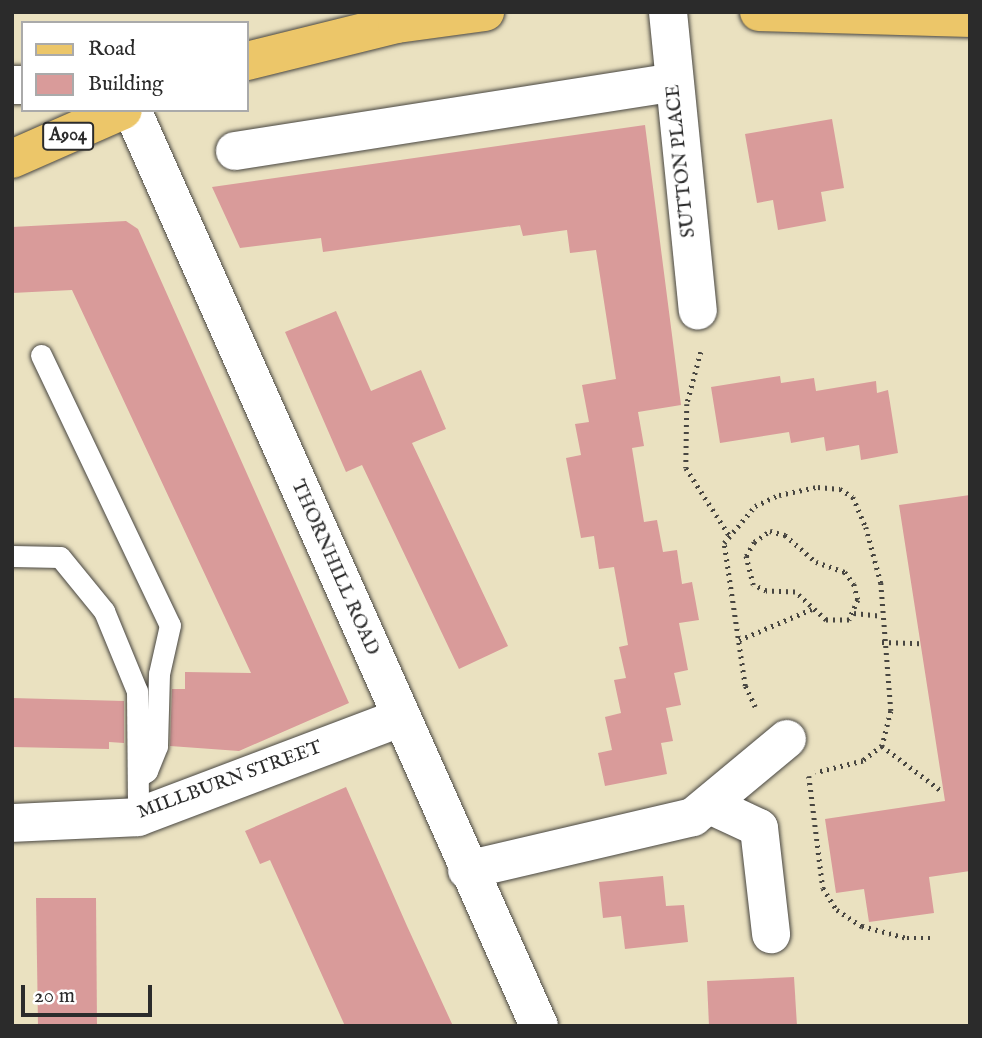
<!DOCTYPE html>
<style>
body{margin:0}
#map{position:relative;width:982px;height:1038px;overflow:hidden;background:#eae1c0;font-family:"IM FELL English",serif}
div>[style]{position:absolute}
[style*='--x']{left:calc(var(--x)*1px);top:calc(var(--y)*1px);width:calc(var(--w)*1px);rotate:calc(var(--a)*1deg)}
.building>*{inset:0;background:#d99b9a}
.path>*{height:4.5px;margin-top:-2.25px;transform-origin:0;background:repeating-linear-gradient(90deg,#484641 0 2px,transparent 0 7px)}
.roads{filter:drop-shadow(0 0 2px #484641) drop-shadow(0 0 2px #484641)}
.service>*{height:21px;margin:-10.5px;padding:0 10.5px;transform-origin:10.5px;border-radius:10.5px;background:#fff}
.minor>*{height:38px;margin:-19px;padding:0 19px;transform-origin:19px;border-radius:19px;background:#fff}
.tertiary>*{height:38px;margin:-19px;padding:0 19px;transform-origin:19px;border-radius:19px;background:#fff}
.primary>*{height:38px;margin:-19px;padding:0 19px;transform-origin:19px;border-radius:19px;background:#ecc669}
span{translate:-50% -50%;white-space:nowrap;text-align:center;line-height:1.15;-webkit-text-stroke:6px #fff;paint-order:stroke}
.shield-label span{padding:2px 5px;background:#fff;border:2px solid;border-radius:5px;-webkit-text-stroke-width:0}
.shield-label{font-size:18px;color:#2b2b2b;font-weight:700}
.street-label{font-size:19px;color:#2b2b2b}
.frame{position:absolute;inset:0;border:14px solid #2b2b2b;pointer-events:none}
.legend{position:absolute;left:21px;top:21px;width:228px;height:91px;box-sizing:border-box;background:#fff;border:2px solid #aaa;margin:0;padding:9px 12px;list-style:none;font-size:21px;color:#2b2b2b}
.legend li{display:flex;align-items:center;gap:14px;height:35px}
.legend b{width:35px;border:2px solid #aaa}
.scale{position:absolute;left:21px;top:985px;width:131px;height:32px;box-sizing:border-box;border:4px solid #2b2b2b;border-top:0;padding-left:9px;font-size:21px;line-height:24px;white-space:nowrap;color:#2b2b2b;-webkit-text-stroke:5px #fff;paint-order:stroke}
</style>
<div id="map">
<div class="building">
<i style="clip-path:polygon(832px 119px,844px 188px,821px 192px,826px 221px,778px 230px,773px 200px,757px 203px,745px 134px)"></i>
<i style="clip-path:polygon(645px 125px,681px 405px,638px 412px,644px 446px,632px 448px,644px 522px,657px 520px,663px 552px,677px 550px,682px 584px,692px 582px,699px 620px,679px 623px,688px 670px,674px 673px,681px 705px,666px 708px,673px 741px,661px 743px,667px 774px,605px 786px,598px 753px,612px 750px,605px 717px,621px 713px,614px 680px,626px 678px,619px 647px,628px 645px,614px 567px,599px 569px,594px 536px,581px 538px,566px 458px,581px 455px,575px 424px,589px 422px,582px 385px,616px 379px,596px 250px,570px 253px,567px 230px,523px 236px,520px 225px,323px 252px,321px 238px,240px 248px,212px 187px)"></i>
<i style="clip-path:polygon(126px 221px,138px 229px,349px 703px,239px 751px,170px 746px,172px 689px,185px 689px,185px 672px,251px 673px,72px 290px,12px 293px,12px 227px)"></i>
<i style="clip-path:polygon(336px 311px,371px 391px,421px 370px,446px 429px,412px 443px,508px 646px,459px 669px,362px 465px,346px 472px,285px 332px)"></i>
<i style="clip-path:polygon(780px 376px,781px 383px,814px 378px,816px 391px,876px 381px,877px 393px,888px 390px,898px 453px,861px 460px,859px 445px,826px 451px,824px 437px,791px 443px,789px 432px,720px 443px,711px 387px)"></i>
<i style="clip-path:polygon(970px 495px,970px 871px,929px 877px,934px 913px,869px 922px,864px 889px,836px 893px,825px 819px,945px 801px,899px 505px)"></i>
<i style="clip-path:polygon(12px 698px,124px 701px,124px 743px,109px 742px,109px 749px,12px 747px)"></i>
<i style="clip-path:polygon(346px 787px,407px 926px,453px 1026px,345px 1026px,270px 860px,260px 864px,245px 831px)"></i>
<i style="clip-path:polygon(663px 876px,666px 906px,684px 905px,688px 942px,625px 949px,621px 916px,603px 918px,599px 882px)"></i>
<i style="clip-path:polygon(36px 898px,96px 898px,97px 1026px,38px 1026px)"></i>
<i style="clip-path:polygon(794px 977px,797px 1026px,709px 1026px,707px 981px)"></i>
</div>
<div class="path">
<i style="--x:701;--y:352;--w:54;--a:105.1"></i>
<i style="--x:687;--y:404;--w:64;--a:90.9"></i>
<i style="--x:686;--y:468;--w:80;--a:57.3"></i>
<i style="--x:770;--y:531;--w:16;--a:15"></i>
<i style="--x:785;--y:535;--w:41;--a:41.1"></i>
<i style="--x:816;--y:562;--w:31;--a:19"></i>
<i style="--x:845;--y:572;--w:15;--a:53"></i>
<i style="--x:854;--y:584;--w:16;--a:76"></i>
<i style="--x:858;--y:600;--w:22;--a:114"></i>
<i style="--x:849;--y:620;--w:23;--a:180"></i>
<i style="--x:826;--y:620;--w:42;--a:-137.9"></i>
<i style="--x:795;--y:592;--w:29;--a:-178"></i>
<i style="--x:766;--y:591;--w:14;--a:-155"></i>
<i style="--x:753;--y:585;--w:30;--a:-104"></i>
<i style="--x:746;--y:556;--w:16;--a:-60"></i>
<i style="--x:754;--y:542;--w:19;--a:-35"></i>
<i style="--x:854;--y:613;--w:27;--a:6"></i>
<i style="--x:739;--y:640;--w:79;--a:-23"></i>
<i style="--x:882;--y:642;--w:38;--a:2"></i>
<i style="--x:755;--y:707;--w:23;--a:-115"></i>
<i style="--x:745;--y:686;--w:145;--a:-98.4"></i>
<i style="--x:724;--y:543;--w:48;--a:-50"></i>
<i style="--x:755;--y:506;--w:26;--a:-25"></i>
<i style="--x:779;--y:495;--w:40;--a:-12"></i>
<i style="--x:818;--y:487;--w:22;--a:5"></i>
<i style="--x:840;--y:489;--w:15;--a:32"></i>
<i style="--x:853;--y:497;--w:33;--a:67"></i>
<i style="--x:866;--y:527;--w:58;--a:75"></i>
<i style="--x:881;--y:583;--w:128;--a:85.5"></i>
<i style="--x:891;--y:711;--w:36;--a:104"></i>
<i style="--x:882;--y:746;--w:24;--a:142"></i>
<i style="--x:863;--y:761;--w:49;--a:166"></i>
<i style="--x:882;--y:746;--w:76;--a:37"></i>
<i style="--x:809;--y:776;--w:113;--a:82.9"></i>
<i style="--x:823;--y:888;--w:26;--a:58"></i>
<i style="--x:837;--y:910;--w:30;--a:33"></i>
<i style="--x:862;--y:926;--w:47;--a:14.9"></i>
<i style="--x:907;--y:938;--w:23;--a:0"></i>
</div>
<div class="roads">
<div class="service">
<i style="--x:41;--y:355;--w:299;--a:64.5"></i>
<i style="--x:170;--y:625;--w:50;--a:102.7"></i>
<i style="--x:159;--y:674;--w:72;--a:91.6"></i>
<i style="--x:157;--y:746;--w:27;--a:112"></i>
<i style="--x:147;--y:771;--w:11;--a:146"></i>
<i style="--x:12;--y:556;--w:48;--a:1.2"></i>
<i style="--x:60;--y:557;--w:70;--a:50.8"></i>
<i style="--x:104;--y:611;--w:87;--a:67.6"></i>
<i style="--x:137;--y:691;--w:126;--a:89.5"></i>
</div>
<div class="minor">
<i style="--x:668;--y:12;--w:300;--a:84.3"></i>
<i style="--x:12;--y:85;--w:11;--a:0"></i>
<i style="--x:235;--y:151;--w:444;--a:-8.9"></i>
<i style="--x:710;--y:805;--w:54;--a:25.1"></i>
<i style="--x:759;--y:828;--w:107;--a:83.5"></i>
<i style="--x:12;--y:823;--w:126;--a:-2.7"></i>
<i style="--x:138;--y:817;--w:280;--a:-20.7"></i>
<i style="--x:467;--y:870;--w:232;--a:-13.2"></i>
<i style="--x:693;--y:817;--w:122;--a:-39.7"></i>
</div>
<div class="tertiary">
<i style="--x:132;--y:110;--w:1002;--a:66.04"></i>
</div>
<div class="primary">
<i style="--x:759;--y:12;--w:211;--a:1.6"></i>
<i style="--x:247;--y:61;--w:154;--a:-13.9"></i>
<i style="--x:397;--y:24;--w:89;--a:-7.8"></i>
<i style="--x:12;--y:159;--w:121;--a:-23.8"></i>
</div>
</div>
<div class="shield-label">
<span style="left:68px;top:136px">A904</span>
</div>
<div class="street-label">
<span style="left:682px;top:161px;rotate:-96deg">SUTTON PLACE</span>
<span style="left:334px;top:568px;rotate:66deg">THORNHILL ROAD</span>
<span style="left:230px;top:781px;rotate:-20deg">MILLBURN STREET</span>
</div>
<div class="frame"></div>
<ul class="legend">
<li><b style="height:9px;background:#ecc669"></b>Road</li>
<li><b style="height:19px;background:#d99b9a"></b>Building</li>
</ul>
<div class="scale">20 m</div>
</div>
